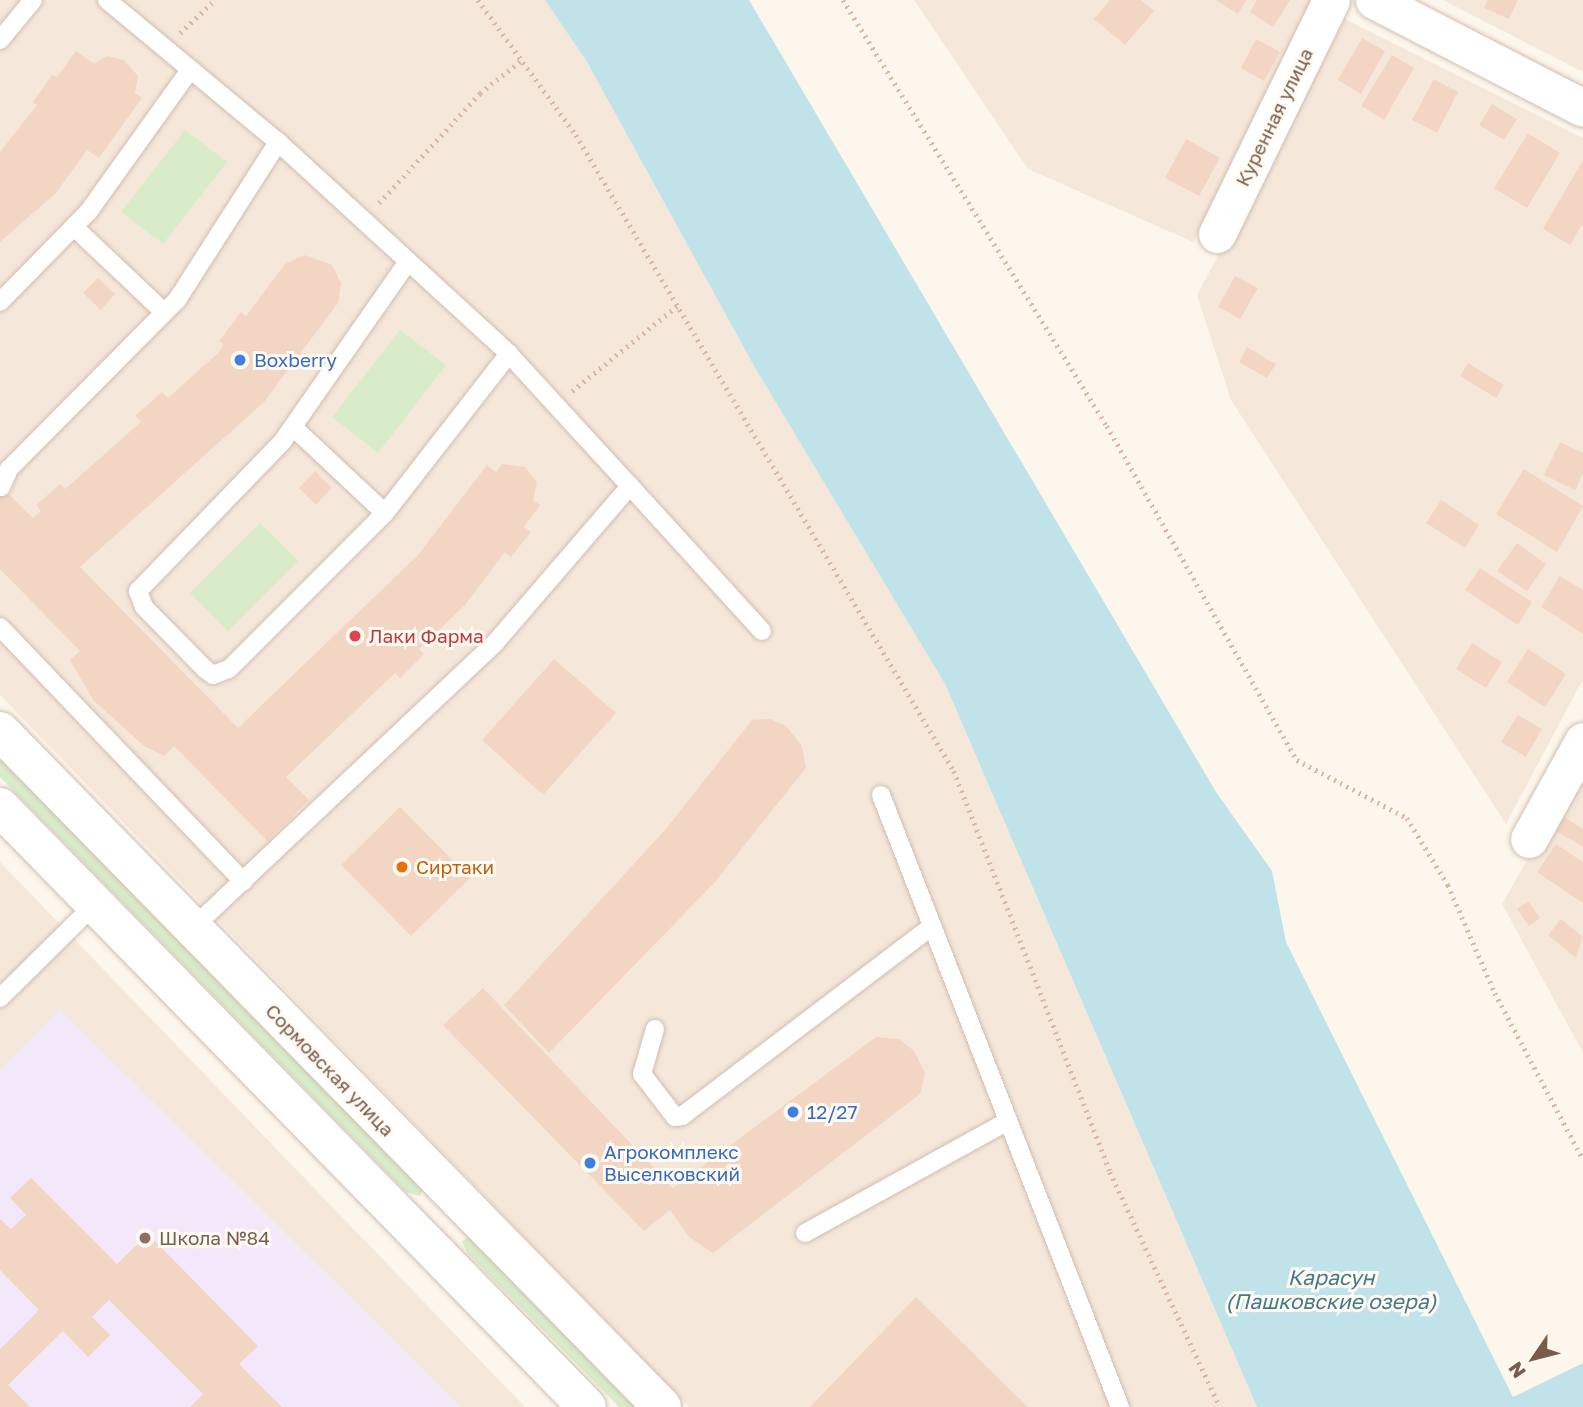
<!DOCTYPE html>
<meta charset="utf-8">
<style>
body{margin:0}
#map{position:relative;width:1583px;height:1407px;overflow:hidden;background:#fdf6ec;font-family:"Golos Text",sans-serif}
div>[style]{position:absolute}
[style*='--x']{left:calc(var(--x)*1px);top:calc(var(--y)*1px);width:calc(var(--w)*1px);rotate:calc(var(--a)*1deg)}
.residential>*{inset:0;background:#f5e8da}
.education>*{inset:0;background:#f3e8fa}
.green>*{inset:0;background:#d8ecc9}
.water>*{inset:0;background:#bfe3e8}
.building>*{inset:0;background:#f3d5c3}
.path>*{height:4.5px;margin-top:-2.25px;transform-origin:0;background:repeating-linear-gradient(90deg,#d9b8a5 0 2px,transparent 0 7px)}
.roads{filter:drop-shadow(0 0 2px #d1beb0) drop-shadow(0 0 2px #d1beb0)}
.lane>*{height:18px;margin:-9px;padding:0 9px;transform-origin:9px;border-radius:9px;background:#fff}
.street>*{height:37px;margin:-18.5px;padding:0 18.5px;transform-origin:18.5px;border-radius:18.5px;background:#fff}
.secondary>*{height:38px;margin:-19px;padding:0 19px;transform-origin:19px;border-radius:19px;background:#fff}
.dots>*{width:19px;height:19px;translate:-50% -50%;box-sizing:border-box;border:4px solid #fffaf3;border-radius:50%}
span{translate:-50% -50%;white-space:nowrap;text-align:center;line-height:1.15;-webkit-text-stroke:6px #fffaf3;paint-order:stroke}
.street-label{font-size:19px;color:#7a5c4d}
.shop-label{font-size:19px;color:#366cbe}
.left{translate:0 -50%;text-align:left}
.health-label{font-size:19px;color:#be3a42}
.food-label{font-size:19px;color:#c56008}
.education-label{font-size:19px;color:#785e54}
.water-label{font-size:21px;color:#437c86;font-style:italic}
.north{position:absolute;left:1499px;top:1323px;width:70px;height:70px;-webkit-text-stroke:5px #fffaf3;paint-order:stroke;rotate:235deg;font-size:19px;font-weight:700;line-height:28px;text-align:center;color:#7a5c4d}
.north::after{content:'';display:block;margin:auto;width:24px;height:32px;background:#7a5c4d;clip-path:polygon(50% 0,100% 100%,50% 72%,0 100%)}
</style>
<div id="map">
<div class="residential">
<i style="clip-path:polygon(0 0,545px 0,587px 62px,754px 366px,945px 684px,1257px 1407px,689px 1407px,0 695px)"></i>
<i style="clip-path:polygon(914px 0,1316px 0,1193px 242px,1028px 169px)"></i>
<i style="clip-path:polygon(1443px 0,1583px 0,1583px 72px)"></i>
<i style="clip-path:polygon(1345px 19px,1583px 138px,1583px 679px,1506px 824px,1231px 400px,1197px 295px)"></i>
<i style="clip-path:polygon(1583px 763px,1583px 1053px,1502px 904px)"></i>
<i style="clip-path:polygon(0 862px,525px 1407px,0 1407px)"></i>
</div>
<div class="education">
<i style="clip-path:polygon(60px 1009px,460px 1407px,0 1407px,0 1070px)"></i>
</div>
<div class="green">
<i style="clip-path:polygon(185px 130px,227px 162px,163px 244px,121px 212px)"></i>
<i style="clip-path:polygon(400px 330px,446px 365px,378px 453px,332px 417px)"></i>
<i style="clip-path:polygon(260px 523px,298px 561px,228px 631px,190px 593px)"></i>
<i style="clip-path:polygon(0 753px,423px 1189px,420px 1196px,406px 1192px,0 777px)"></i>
<i style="clip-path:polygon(469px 1236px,642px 1407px,619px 1407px,468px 1254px,462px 1242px)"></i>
</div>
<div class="water">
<i style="clip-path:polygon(545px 0,749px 0,1216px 792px,1272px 871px,1286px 942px,1513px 1397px,1583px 1363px,1583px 1407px,1257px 1407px,945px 684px,754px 366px,587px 62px)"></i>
</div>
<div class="building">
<i style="clip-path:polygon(1110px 0,1141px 0,1154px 11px,1125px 45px,1094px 19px)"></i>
<i style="clip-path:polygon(1216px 0,1246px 0,1238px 14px)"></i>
<i style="clip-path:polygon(1257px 0,1290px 0,1273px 27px,1250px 12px)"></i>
<i style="clip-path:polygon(1488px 0,1518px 0,1509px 19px,1484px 8px)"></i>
<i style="clip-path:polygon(1362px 38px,1385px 51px,1361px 94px,1338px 80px)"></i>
<i style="clip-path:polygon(1256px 39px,1280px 52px,1264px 81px,1241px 68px)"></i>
<i style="clip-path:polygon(76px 51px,94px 64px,107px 56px,124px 60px,138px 76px,135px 93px,142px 98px,99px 158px,87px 150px,56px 193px,0 242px,0 152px,37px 105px,33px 102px,52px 75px,57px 77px)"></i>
<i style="clip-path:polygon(1392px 55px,1414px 68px,1384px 120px,1361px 106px)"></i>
<i style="clip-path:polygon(1434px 79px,1458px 92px,1437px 133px,1412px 120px)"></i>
<i style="clip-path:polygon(1492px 104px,1517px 119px,1504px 140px,1479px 125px)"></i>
<i style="clip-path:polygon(1528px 133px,1560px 153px,1527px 208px,1494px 188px)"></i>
<i style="clip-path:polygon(1186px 139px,1220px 158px,1199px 196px,1165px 178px)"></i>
<i style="clip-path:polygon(1583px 160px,1583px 223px,1570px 245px,1543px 229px)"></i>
<i style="clip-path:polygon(304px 255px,332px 265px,341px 283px,338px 303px,264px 402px,80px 567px,238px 728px,418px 555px,487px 465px,496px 472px,502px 464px,525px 467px,537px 482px,533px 500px,540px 505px,524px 527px,531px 532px,511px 557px,505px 552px,465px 605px,419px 649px,424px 654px,400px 678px,395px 673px,286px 777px,309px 800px,267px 841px,174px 746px,164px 756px,144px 746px,93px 700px,70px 660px,80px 651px,0 569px,0 486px,33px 518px,41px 511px,36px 505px,60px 484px,65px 489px,141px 422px,135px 416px,162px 392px,168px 398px,218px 353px,224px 345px,219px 341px,241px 312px,246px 316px,285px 264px)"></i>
<i style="clip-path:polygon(1235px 276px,1258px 288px,1240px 319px,1218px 307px)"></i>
<i style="clip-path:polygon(98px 278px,115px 294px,101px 310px,83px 293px)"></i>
<i style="clip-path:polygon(1247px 347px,1276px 364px,1267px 378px,1239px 362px)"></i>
<i style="clip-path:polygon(1468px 363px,1504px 385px,1496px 398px,1460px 376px)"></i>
<i style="clip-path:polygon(1560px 442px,1583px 453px,1583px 473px,1575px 490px,1544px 475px)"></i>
<i style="clip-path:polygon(1524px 469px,1583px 506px,1557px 552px,1496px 514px)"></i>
<i style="clip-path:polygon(315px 471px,332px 488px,316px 505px,299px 488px)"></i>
<i style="clip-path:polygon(1441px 500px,1479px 525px,1465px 548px,1426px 523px)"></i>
<i style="clip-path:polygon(1517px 543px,1546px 564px,1527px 591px,1497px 571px)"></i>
<i style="clip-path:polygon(1480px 568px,1532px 602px,1518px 625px,1465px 590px)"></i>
<i style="clip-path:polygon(1560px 576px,1583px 590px,1583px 634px,1541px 607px)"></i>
<i style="clip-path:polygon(1472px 643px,1502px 662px,1486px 688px,1456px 669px)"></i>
<i style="clip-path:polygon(1528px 649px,1566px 674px,1545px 707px,1507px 682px)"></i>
<i style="clip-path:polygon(554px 659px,616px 713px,543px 795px,482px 740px)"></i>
<i style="clip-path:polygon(1518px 715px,1542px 729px,1526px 757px,1501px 742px)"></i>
<i style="clip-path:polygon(770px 719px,786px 726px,802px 746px,806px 768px,715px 882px,549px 1053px,504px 1005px,665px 830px,752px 720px)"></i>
<i style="clip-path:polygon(400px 807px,470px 878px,411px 936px,341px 865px)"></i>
<i style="clip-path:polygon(1564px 817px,1583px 829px,1583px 847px,1556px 831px)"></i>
<i style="clip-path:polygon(1556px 844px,1583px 862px,1583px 903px,1537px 872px)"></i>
<i style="clip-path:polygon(1528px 901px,1540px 918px,1529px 926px,1517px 909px)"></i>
<i style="clip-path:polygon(1561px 919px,1583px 937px,1576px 958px,1548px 935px)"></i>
<i style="clip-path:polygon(483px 988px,673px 1188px,876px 1037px,899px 1039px,914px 1051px,925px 1073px,920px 1094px,713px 1253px,689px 1237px,670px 1210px,644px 1231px,443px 1025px)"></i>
<i style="clip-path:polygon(31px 1178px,117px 1264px,148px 1234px,258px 1346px,239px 1364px,282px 1407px,190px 1407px,203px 1394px,109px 1300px,92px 1317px,110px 1335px,88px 1357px,63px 1331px,8px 1385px,30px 1407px,0 1407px,0 1349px,39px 1310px,0 1270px,0 1219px,11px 1229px,26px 1215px,10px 1198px)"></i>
<i style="clip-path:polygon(916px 1297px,1028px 1407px,810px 1407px)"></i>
</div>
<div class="path">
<i style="--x:478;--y:0;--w:167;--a:54"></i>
<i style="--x:576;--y:135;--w:740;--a:59.28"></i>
<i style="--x:954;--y:771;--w:430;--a:68.7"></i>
<i style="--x:1110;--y:1172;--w:259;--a:64.9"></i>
<i style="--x:843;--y:0;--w:501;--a:58.21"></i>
<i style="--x:1107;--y:426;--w:384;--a:60.4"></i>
<i style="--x:1297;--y:760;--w:124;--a:27.8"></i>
<i style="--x:1407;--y:818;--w:79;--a:58.5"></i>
<i style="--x:1448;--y:885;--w:118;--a:66.5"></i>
<i style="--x:1495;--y:993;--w:188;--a:62.1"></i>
<i style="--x:180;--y:33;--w:48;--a:-43.3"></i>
<i style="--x:379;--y:203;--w:149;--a:-47.4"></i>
<i style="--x:480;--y:93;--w:55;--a:-38.3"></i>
<i style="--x:572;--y:391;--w:135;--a:-39"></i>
</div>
<div class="roads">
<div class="lane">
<i style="--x:107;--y:0;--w:222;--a:39.7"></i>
<i style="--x:278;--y:142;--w:314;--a:42.5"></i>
<i style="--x:509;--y:354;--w:179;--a:47.5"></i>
<i style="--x:630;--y:486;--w:207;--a:130.7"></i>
<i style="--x:495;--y:643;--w:415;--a:136.7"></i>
<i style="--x:0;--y:40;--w:52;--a:-50.5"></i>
<i style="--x:74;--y:227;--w:124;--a:43.4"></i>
<i style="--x:407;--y:263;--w:217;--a:124.9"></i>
<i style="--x:283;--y:441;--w:209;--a:134"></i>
<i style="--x:138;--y:591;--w:17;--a:69"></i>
<i style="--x:144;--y:607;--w:87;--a:45.5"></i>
<i style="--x:205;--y:669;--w:10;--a:37"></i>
<i style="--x:213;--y:675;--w:17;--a:-21"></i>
<i style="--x:229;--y:669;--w:221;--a:-45"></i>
<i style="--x:385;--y:513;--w:202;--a:-52.1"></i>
<i style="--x:0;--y:302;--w:127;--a:-45.6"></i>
<i style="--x:89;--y:211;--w:173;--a:-54.4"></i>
<i style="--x:293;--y:427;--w:126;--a:43.1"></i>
<i style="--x:630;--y:486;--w:196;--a:47.7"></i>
<i style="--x:1;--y:487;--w:20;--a:-66"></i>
<i style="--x:9;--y:469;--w:238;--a:-45.2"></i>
<i style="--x:177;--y:300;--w:188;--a:-57.4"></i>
<i style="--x:0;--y:627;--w:352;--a:46.3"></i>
<i style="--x:881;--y:795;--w:657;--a:68.67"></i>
<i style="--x:0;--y:998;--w:134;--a:-44.7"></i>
<i style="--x:655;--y:1029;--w:47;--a:106.1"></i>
<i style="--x:642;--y:1074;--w:54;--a:52.5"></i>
<i style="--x:675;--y:1117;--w:7;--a:-8"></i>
<i style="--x:682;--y:1116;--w:314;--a:-37.2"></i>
<i style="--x:805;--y:1233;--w:232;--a:-28.9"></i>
</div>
<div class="street">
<i style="--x:1374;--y:0;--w:235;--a:27.3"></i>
<i style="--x:1217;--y:234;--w:260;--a:-64"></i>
<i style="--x:1529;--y:839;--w:112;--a:-61.1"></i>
</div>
<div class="secondary">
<i style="--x:0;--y:731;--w:946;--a:45.6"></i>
<i style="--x:0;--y:807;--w:839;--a:45.63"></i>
</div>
</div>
<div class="dots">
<i style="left:240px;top:360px;background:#3f7fe0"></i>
<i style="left:355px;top:636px;background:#e0444e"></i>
<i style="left:402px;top:867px;background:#e8710a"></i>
<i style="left:793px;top:1112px;background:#3f7fe0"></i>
<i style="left:590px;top:1163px;background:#3f7fe0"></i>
<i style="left:145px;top:1238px;background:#8d6e63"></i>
</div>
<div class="street-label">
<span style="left:1274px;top:117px;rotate:-64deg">Куренная улица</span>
<span style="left:330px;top:1070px;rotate:46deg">Сормовская улица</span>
</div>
<div class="shop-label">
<span class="left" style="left:254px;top:360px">Boxberry</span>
<span class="left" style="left:807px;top:1112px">12/27</span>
<span class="left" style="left:604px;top:1163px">Агрокомплекс<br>Выселковский</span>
</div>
<div class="health-label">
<span class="left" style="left:369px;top:636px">Лаки Фарма</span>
</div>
<div class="food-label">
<span class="left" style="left:416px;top:867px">Сиртаки</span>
</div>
<div class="education-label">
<span class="left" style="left:159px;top:1238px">Школа №84</span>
</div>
<div class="water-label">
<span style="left:1331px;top:1289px">Карасун<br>(Пашковские озера)</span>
</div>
<div class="north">N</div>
</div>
